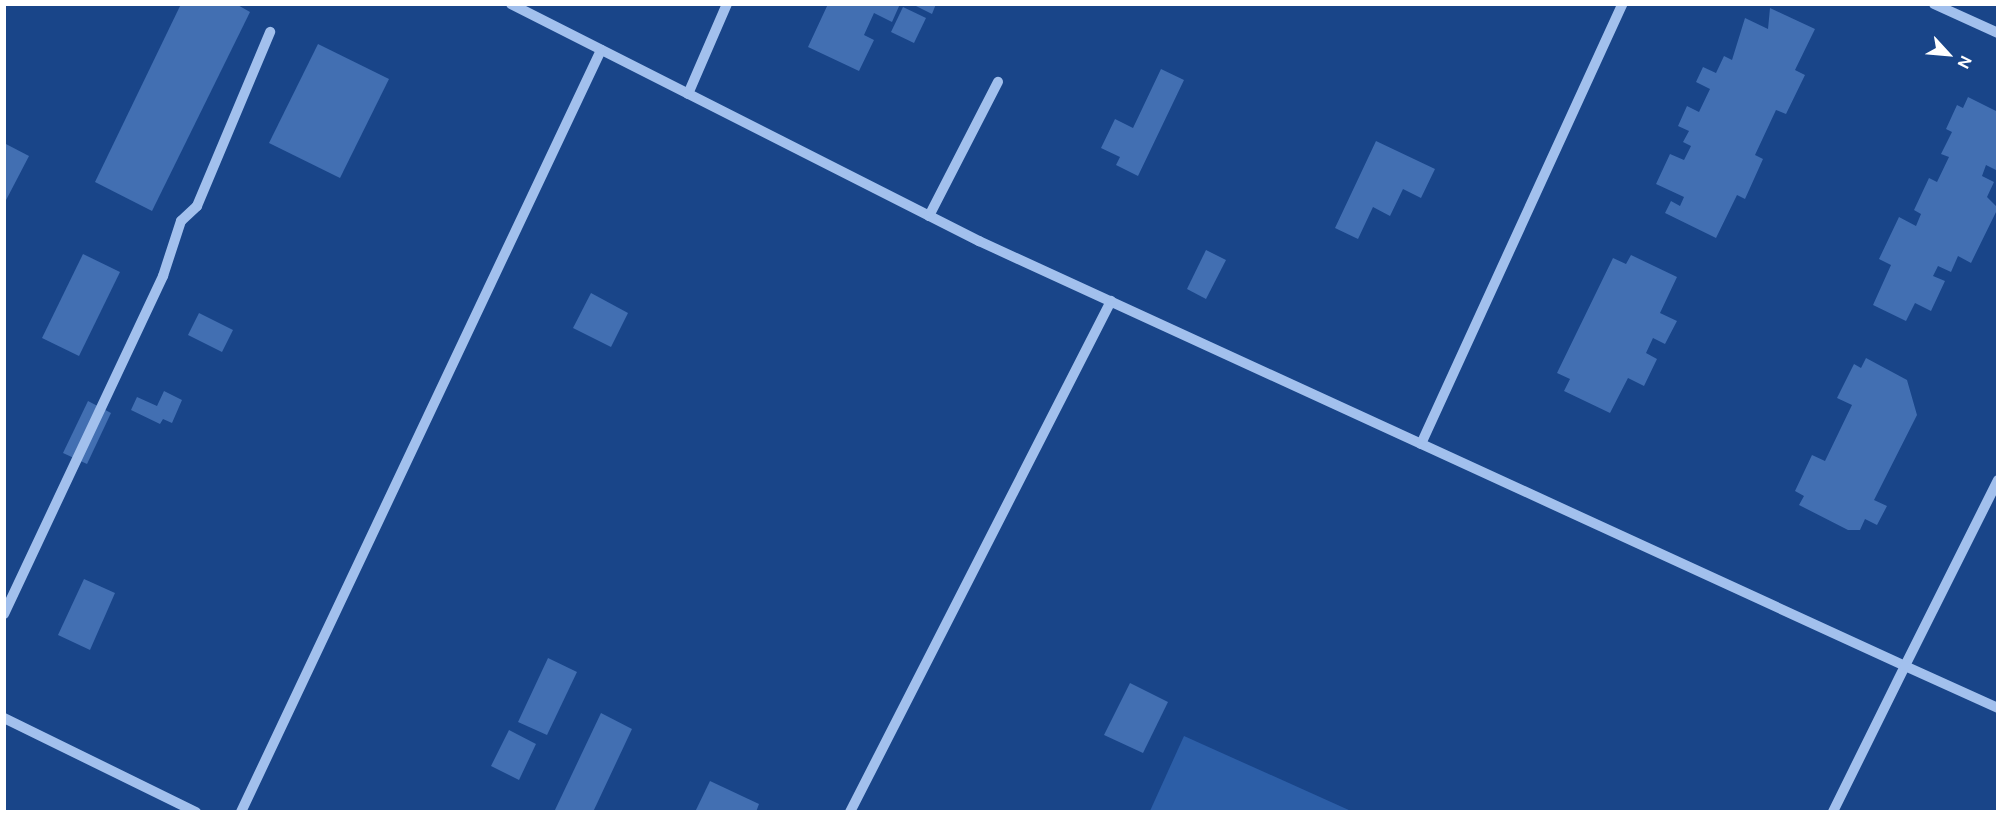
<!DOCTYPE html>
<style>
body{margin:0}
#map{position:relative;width:2002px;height:816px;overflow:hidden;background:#194589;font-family:"DM Sans",sans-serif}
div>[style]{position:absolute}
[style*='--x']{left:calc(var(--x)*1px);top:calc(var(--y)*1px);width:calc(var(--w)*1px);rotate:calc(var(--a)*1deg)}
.green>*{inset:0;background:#2c5ea7}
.building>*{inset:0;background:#426fb2}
.minor>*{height:10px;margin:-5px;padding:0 5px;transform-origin:5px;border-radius:5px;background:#a2c0ed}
span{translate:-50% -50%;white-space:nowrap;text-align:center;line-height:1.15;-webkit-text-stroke:6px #194589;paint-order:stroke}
.frame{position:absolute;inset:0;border:6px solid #fff;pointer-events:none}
.north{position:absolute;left:1918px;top:24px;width:60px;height:60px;-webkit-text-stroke:4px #194589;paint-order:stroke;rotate:116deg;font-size:16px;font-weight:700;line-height:24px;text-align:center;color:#fff}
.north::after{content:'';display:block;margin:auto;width:21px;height:27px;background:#fff;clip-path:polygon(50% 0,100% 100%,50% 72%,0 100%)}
</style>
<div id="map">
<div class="green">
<i style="clip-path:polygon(1184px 736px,1351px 811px,1150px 811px)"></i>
</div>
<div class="building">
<i style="clip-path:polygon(181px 4px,236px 4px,250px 12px,152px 211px,95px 182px)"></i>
<i style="clip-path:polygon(828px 4px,900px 4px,892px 22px,874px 13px,864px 35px,874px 40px,859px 71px,808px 47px)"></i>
<i style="clip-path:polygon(912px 4px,936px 4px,932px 14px)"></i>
<i style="clip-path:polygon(903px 7px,926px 18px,914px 43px,891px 32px)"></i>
<i style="clip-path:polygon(1770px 8px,1815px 29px,1795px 70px,1805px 75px,1786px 114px,1776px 110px,1755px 155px,1763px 159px,1745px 199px,1737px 195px,1716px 238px,1665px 213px,1671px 201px,1680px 206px,1684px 197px,1656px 184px,1670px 154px,1684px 160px,1691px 146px,1683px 142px,1689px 131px,1678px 126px,1687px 106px,1699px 112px,1710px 89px,1696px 82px,1703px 67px,1716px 73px,1724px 56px,1732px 60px,1745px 18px,1768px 29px)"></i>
<i style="clip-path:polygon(318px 44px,389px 79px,340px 178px,269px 143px)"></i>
<i style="clip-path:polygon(1161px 69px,1184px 80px,1138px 176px,1116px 165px,1120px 157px,1101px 148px,1115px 119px,1133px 128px)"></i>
<i style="clip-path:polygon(1968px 97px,1998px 112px,1998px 171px,1986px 165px,1982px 176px,1994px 182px,1987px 197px,1998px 208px,1971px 263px,1958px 256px,1951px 272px,1938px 266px,1933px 276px,1945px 281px,1931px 311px,1915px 303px,1906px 321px,1873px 305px,1891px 265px,1879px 259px,1899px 217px,1916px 226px,1921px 214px,1914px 210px,1929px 178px,1937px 182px,1949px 157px,1941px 154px,1952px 132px,1946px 129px,1957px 105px,1963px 108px)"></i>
<i style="clip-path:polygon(1376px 141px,1435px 169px,1421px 198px,1403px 189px,1390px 216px,1373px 207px,1358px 239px,1335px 228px)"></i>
<i style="clip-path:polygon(4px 143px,29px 156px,4px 204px)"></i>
<i style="clip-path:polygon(1206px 250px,1226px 260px,1206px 299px,1187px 289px)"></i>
<i style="clip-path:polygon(83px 254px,120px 272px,79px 356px,42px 338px)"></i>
<i style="clip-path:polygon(1631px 255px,1677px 277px,1660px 313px,1677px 321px,1665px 344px,1653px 338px,1646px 353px,1657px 359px,1644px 386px,1628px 378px,1610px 413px,1564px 391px,1570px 379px,1557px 373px,1613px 258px,1626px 264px)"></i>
<i style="clip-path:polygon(591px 293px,628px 313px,611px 347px,573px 328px)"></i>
<i style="clip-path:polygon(199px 313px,233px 330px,222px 352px,188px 335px)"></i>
<i style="clip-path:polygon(1866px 358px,1907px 380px,1917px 415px,1874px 500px,1887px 506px,1877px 525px,1865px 519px,1860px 530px,1848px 530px,1799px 505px,1804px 496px,1795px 491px,1812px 455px,1825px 461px,1852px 405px,1837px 398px,1854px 364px,1861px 368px)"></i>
<i style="clip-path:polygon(164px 391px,182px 400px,172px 423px,163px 419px,160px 424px,131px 410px,137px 397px,157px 406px)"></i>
<i style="clip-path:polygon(88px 401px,111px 413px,87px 464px,63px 453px)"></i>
<i style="clip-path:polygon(84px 579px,115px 593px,90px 650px,58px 635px)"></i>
<i style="clip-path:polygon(548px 658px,577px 672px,547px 735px,518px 722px)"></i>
<i style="clip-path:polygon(1130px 683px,1168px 702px,1143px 753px,1104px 735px)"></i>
<i style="clip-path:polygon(601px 713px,632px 729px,593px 812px,554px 812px)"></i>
<i style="clip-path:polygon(509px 730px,536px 744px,519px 780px,491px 766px)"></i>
<i style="clip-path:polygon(710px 781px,759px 804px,756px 812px,695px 812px)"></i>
</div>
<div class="minor">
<i style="--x:511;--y:4;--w:525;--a:26.86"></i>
<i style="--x:979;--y:241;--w:1019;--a:24.65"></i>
<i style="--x:1905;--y:666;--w:163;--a:116.3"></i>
<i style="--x:1934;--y:4;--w:70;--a:24.4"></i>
<i style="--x:688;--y:94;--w:98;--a:-66.6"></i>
<i style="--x:929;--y:216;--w:151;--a:-62.8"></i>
<i style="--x:1421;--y:444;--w:484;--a:-65.4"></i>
<i style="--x:1998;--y:480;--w:208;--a:116.6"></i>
<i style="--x:1905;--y:666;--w:102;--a:24.3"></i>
<i style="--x:4;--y:614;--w:374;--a:-64.8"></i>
<i style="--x:163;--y:276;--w:58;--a:-71.9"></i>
<i style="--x:181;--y:221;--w:22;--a:-43"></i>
<i style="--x:197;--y:206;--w:189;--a:-67.2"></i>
<i style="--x:4;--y:718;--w:214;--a:26.1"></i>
<i style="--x:241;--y:812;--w:843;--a:-64.71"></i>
<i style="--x:850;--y:812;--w:574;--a:-62.94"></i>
</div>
<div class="frame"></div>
<div class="north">N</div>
</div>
